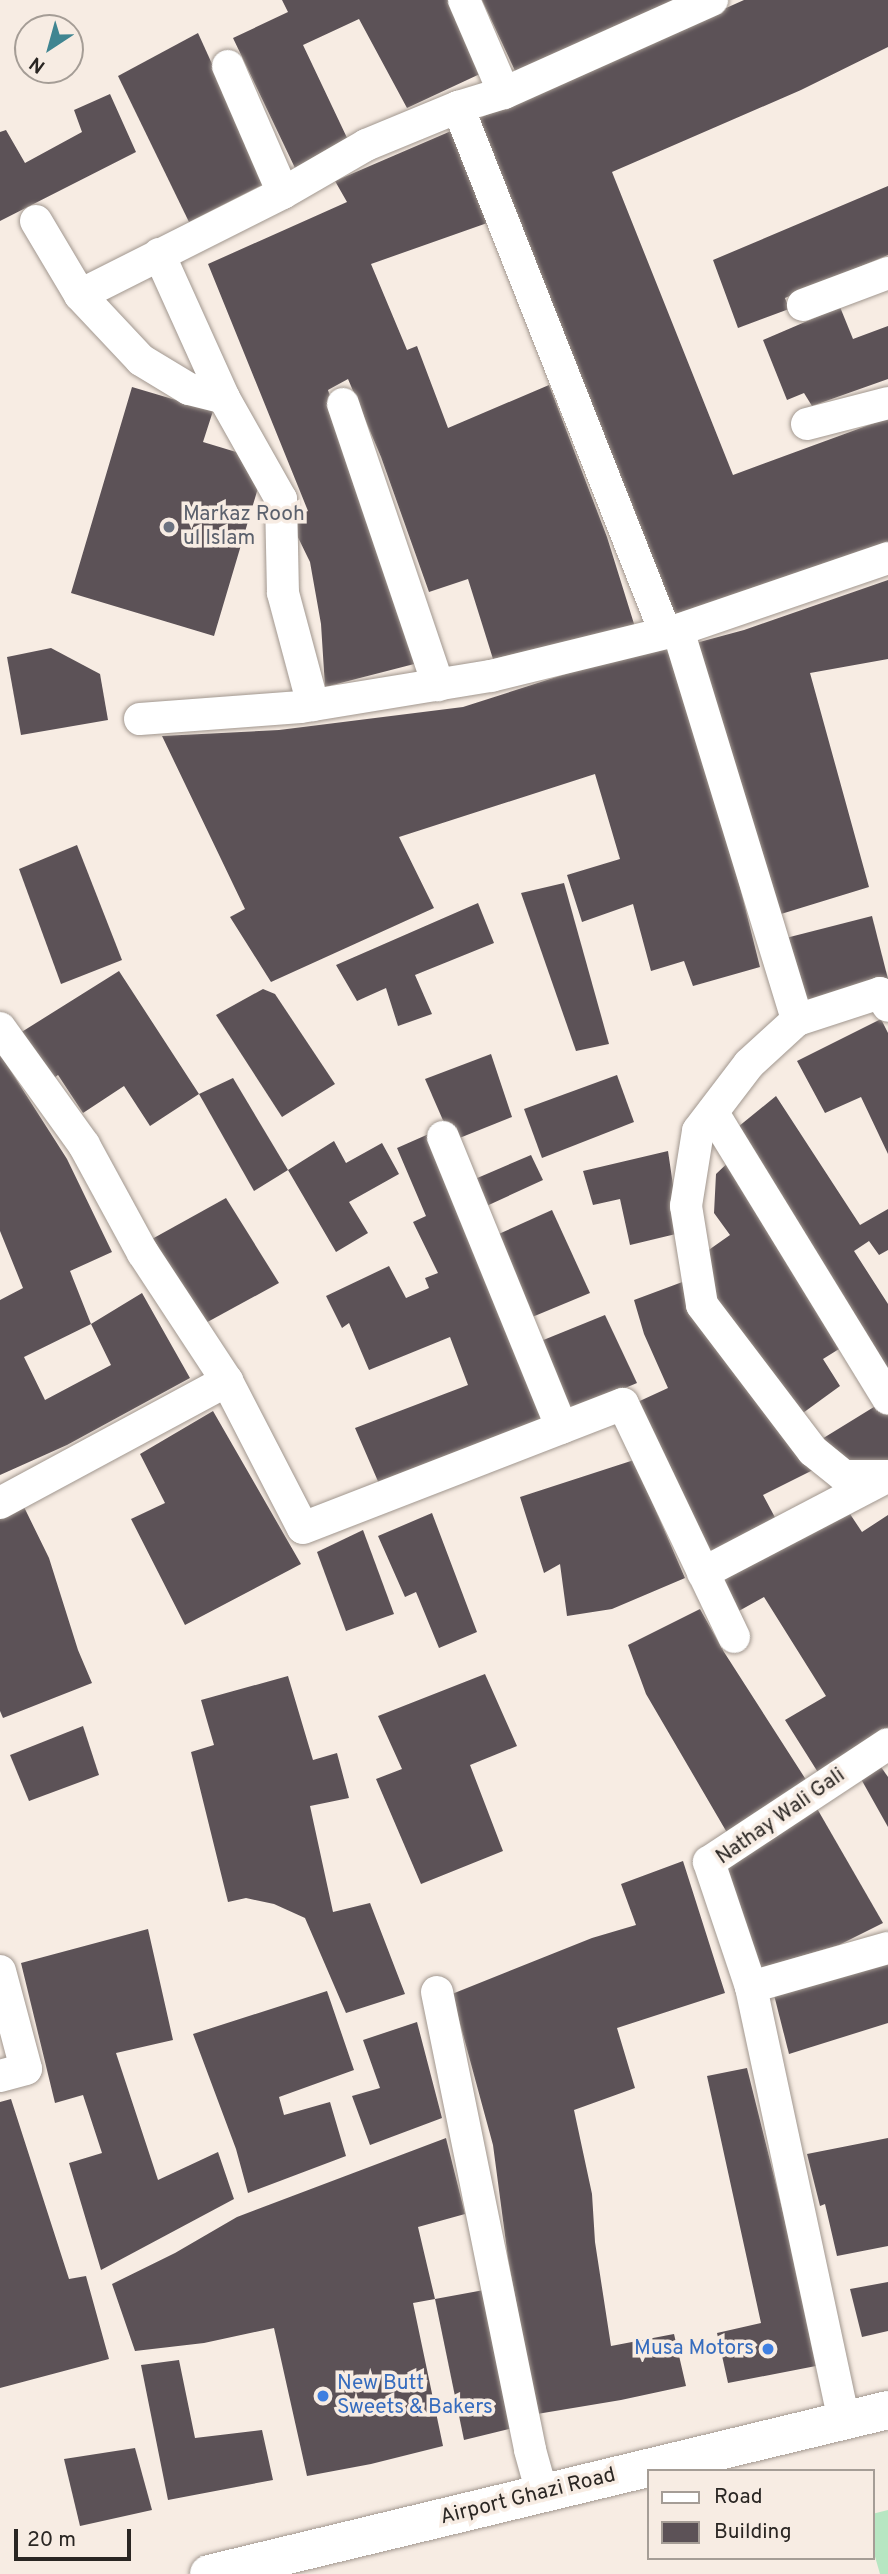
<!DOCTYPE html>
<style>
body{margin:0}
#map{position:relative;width:888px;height:2574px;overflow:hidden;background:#f7ece3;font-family:Overpass,sans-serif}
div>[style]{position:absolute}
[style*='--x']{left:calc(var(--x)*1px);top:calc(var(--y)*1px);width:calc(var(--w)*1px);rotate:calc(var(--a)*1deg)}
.green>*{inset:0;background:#b7e6c2}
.building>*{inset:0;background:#5c5257}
.roads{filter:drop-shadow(0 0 2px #a1978f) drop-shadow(0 0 2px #a1978f)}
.minor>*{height:32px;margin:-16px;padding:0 16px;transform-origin:16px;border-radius:16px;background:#fff}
.secondary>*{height:38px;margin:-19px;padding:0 19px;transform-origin:19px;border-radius:19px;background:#fff}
.dots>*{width:19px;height:19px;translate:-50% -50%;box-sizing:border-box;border:4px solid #f7ece3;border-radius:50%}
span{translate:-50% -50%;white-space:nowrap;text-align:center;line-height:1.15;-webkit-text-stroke:7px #f7ece3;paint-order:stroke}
.worship-label{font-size:21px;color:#5b616d}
.left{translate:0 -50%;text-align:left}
.street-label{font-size:21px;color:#2a2623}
.shop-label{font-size:21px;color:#366cbe}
.right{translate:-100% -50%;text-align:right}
.legend{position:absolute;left:647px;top:2469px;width:228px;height:91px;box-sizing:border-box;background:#f7ece3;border:2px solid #a59d96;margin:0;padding:9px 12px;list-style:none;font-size:21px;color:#2a2623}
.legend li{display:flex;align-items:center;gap:14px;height:35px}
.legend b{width:35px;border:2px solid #a59d96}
.north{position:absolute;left:14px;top:14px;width:70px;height:70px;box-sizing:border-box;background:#f7ece3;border:2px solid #a59d96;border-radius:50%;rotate:216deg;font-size:19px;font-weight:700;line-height:28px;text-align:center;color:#2a2623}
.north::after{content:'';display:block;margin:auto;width:24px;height:32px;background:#408591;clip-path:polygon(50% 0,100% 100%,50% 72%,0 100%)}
.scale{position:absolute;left:14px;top:2529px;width:117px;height:32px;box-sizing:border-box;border:4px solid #2a2623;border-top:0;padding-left:9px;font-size:21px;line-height:24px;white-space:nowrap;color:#2a2623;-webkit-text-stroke:5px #f7ece3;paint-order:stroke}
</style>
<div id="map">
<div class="green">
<i style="clip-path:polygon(888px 2510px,888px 2574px,880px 2574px,872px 2546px,872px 2514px)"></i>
</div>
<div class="building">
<i style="clip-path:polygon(282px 0,449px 0,482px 73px,407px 108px,359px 19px,303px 45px,349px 142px,295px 168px,233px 38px,288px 12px)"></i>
<i style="clip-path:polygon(482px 0,675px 0,516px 73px)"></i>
<i style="clip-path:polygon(744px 0,888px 0,888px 47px,801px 90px,612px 172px,733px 475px,888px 418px,888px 544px,670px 616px,635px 512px,473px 121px)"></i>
<i style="clip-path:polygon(198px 33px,266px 183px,189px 222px,118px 76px)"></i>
<i style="clip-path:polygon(110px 94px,136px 152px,0 221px,0 132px,6px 130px,25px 163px,82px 132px,74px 110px)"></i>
<i style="clip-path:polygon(451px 131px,490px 222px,371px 264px,407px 350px,417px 346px,448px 428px,549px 385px,607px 537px,635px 627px,493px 659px,468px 579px,429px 592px,381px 457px,348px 379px,328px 390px,418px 663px,325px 687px,321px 624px,310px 562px,289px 519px,308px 511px,208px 264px,347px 202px,335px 181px)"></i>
<i style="clip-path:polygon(888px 186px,888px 255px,785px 298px,789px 309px,738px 328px,713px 260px)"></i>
<i style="clip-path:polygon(840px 307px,853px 339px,888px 326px,888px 379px,812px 406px,804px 393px,787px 400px,763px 340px)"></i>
<i style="clip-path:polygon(132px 387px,213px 411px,203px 442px,266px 461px,214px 636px,71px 593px)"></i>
<i style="clip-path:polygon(888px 580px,888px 659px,810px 673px,869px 887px,781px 914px,692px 644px,744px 630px)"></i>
<i style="clip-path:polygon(669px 641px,726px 831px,760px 967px,693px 986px,684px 961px,651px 971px,633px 904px,582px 922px,567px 875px,620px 859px,595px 774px,399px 837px,434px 908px,271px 982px,230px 917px,245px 909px,162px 736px,279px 730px,463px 707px)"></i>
<i style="clip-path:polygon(51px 648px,100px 674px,108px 720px,21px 735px,7px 657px)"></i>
<i style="clip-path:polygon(77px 845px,122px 960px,61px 984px,19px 869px)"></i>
<i style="clip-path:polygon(564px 883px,609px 1044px,576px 1051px,521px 893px)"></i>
<i style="clip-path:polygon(478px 903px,494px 943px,415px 975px,432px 1014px,398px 1026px,386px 988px,357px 1001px,336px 965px)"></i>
<i style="clip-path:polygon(872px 916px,888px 979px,801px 1005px,782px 939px)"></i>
<i style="clip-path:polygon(119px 971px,199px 1094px,150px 1126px,124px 1086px,83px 1113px,58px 1075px,50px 1081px,20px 1033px)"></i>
<i style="clip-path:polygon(263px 989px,275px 994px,335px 1084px,282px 1117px,216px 1015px)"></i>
<i style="clip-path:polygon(881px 1019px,888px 1033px,888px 1154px,861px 1097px,825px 1113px,797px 1061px)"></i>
<i style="clip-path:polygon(evenodd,0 1054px,67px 1159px,112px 1252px,70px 1271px,91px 1324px,142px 1293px,190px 1378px,67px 1445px,0 1475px,0 1300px,23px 1288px,0 1231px,0 1054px,91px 1324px,111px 1365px,45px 1400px,24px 1357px,91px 1324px)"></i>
<i style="clip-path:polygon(491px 1054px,512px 1117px,452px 1141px,425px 1079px)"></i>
<i style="clip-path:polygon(617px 1075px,634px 1122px,542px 1158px,524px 1109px)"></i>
<i style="clip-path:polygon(233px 1078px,288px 1170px,254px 1191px,199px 1094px)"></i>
<i style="clip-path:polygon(776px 1096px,860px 1225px,888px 1209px,888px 1250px,879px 1255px,869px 1241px,854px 1251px,888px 1304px,888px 1388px,733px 1131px)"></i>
<i style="clip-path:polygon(431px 1133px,553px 1422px,380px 1486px,355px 1428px,468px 1385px,450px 1337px,369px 1370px,349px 1323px,342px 1328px,326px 1296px,389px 1266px,406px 1298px,429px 1288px,425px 1278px,438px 1273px,413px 1222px,426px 1216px,397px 1148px)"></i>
<i style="clip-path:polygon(334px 1141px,346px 1163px,382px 1143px,399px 1174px,349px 1202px,368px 1233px,336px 1252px,288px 1170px)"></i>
<i style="clip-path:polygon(668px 1151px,680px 1233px,630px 1245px,620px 1199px,593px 1205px,583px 1171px)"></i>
<i style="clip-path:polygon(531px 1155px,543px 1180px,480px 1209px,468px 1182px)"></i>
<i style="clip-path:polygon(735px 1156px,847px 1344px,823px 1359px,840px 1386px,796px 1418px,721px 1318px,703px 1254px,730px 1235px,714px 1213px,716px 1174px)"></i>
<i style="clip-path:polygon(226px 1198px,279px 1283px,202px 1325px,152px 1239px)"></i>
<i style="clip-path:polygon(552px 1210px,590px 1293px,525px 1320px,492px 1237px)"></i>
<i style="clip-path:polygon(685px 1281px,817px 1468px,763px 1495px,778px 1523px,706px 1555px,631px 1405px,668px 1388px,644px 1334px,634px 1300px)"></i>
<i style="clip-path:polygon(605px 1315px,637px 1383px,566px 1413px,536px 1343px)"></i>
<i style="clip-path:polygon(882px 1402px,888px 1412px,888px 1463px,844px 1462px,817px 1442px)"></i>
<i style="clip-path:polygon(213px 1411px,301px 1564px,185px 1625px,131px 1519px,165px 1503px,140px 1454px)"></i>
<i style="clip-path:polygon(634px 1460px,685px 1578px,612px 1609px,567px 1616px,560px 1564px,544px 1573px,520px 1497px)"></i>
<i style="clip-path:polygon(24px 1507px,49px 1558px,78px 1650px,92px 1683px,3px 1718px,0 1711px,0 1519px)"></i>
<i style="clip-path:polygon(846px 1508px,862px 1532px,888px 1515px,888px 1731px,819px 1774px,785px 1720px,826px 1696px,764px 1597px,737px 1612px,717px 1576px)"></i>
<i style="clip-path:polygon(432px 1513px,477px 1632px,439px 1648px,416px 1592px,405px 1597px,378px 1536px)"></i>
<i style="clip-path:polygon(363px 1530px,394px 1614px,346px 1631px,317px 1552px)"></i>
<i style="clip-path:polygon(700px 1609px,724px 1652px,810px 1786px,729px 1836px,646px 1694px,628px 1645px)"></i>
<i style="clip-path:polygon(485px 1674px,517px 1746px,470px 1765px,503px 1851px,421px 1884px,376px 1779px,402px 1769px,378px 1716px)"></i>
<i style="clip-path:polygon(288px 1676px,313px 1760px,337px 1753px,349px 1798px,310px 1806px,333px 1912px,370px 1903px,405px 1994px,346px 2013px,305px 1918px,274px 1904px,246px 1898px,228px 1902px,191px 1752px,214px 1745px,201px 1700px)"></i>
<i style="clip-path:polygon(83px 1726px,99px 1775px,29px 1801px,10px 1755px)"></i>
<i style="clip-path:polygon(881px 1767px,888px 1777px,888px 1827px,861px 1779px)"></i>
<i style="clip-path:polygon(815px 1805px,883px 1923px,839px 1945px,754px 1970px,722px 1869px)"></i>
<i style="clip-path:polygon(683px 1861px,725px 1993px,617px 2028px,635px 2088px,574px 2110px,592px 2194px,595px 2242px,611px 2346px,674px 2334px,686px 2386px,621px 2400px,537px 2414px,508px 2258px,493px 2145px,452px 1994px,592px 1938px,636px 1925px,621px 1884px)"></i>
<i style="clip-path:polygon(148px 1929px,173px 2040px,116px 2053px,158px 2180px,218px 2152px,234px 2199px,101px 2270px,69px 2163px,102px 2153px,83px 2095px,55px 2103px,21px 1963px)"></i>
<i style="clip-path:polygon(888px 1956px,888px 2023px,789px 2054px,773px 1991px)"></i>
<i style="clip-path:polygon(327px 1991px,354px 2070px,279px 2097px,284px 2115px,330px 2102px,346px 2156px,248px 2193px,236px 2149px,193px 2034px)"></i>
<i style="clip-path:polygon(417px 2022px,442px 2118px,370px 2145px,352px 2096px,380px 2088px,363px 2040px)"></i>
<i style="clip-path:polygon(747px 2068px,821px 2365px,728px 2383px,717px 2333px,761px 2323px,707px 2076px)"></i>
<i style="clip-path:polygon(11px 2099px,69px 2279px,86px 2276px,109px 2359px,0 2388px,0 2102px)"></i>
<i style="clip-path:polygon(446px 2138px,465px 2214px,418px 2227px,435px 2299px,413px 2303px,443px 2446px,371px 2464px,307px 2476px,274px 2328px,204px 2343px,135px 2351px,112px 2284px,175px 2253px,237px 2217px)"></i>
<i style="clip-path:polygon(888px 2138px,888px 2246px,837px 2256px,825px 2204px,820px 2206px,807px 2154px)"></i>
<i style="clip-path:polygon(888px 2282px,888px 2331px,862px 2337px,850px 2289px)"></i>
<i style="clip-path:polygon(484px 2290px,513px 2428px,464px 2440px,435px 2299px)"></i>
<i style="clip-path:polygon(179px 2360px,195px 2438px,262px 2430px,273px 2480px,168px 2500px,141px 2365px)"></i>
<i style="clip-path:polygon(135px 2448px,152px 2510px,80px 2526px,64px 2459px)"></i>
</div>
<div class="roads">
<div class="minor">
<i style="--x:464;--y:0;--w:101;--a:66.7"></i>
<i style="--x:228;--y:66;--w:138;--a:66.6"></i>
<i style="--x:458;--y:107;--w:564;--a:68.48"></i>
<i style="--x:36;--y:221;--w:86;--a:59.3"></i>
<i style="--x:80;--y:295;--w:89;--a:46.8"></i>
<i style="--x:141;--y:360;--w:56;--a:31.1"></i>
<i style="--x:189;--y:389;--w:36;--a:14"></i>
<i style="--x:159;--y:254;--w:158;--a:65.7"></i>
<i style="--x:224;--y:398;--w:116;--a:60.6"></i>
<i style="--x:281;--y:499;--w:94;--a:88.8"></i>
<i style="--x:283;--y:593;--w:116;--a:75"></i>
<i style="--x:80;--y:295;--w:227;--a:-26.7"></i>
<i style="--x:283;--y:193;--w:96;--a:-30"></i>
<i style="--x:366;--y:145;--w:100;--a:-22.4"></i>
<i style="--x:458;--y:107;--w:48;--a:-16.9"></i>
<i style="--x:504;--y:93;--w:228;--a:-24.1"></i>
<i style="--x:803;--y:305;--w:91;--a:-20.6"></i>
<i style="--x:343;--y:404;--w:297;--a:71.3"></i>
<i style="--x:807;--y:424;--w:84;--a:-14.5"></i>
<i style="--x:678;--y:630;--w:408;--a:73"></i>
<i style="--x:797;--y:1020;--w:65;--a:137.5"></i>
<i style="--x:749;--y:1064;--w:84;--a:127.3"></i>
<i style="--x:698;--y:1131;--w:76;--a:99.1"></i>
<i style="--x:686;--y:1206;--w:100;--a:80.8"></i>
<i style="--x:702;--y:1305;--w:183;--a:52.8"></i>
<i style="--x:813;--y:1451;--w:40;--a:39"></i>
<i style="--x:844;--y:1476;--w:44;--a:0"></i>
<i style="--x:140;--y:719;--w:161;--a:-4.3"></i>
<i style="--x:301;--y:707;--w:193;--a:-9.3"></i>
<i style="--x:491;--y:676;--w:193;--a:-13.8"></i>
<i style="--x:678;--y:630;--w:222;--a:-18.9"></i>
<i style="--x:797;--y:1020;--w:87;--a:-18"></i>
<i style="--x:880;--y:993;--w:15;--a:58"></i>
<i style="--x:0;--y:1028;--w:144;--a:54.3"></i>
<i style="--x:84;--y:1145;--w:123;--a:61.4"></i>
<i style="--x:143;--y:1253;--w:153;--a:56.7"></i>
<i style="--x:227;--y:1381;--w:165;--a:62.7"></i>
<i style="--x:303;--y:1528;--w:343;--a:-21.2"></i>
<i style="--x:623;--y:1404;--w:258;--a:64.5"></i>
<i style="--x:713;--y:1113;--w:335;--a:58.5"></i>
<i style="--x:443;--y:1137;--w:314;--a:67.8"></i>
<i style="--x:0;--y:1503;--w:258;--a:-28.3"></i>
<i style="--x:703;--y:1573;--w:203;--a:-27.6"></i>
<i style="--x:0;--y:1971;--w:101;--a:75.1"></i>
<i style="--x:26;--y:2069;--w:27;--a:165"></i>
<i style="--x:751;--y:1987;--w:142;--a:-15.9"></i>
<i style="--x:437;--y:1992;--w:467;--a:78.5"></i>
<i style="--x:530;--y:2450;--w:45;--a:74.4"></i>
<i style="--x:844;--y:2421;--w:444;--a:-102.1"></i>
<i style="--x:751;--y:1987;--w:132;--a:-108.6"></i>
<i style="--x:709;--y:1862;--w:214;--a:-33.4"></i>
</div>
<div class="secondary">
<i style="--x:209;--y:2574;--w:699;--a:-13.58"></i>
</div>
</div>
<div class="dots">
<i style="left:169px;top:527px;background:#6b7280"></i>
<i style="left:768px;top:2349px;background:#3f7fe0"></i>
<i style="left:323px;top:2396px;background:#3f7fe0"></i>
</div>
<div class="worship-label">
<span class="left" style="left:183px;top:527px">Markaz Rooh<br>ul Islam</span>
</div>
<div class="street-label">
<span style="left:781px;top:1817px;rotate:-35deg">Nathay Wali Gali</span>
<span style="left:528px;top:2497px;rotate:-14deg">Airport Ghazi Road</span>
</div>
<div class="shop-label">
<span class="right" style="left:754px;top:2349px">Musa Motors</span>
<span class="left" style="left:337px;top:2396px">New Butt<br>Sweets &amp; Bakers</span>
</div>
<ul class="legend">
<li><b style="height:9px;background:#fff"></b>Road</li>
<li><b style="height:19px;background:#5c5257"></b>Building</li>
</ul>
<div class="north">N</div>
<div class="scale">20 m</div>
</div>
